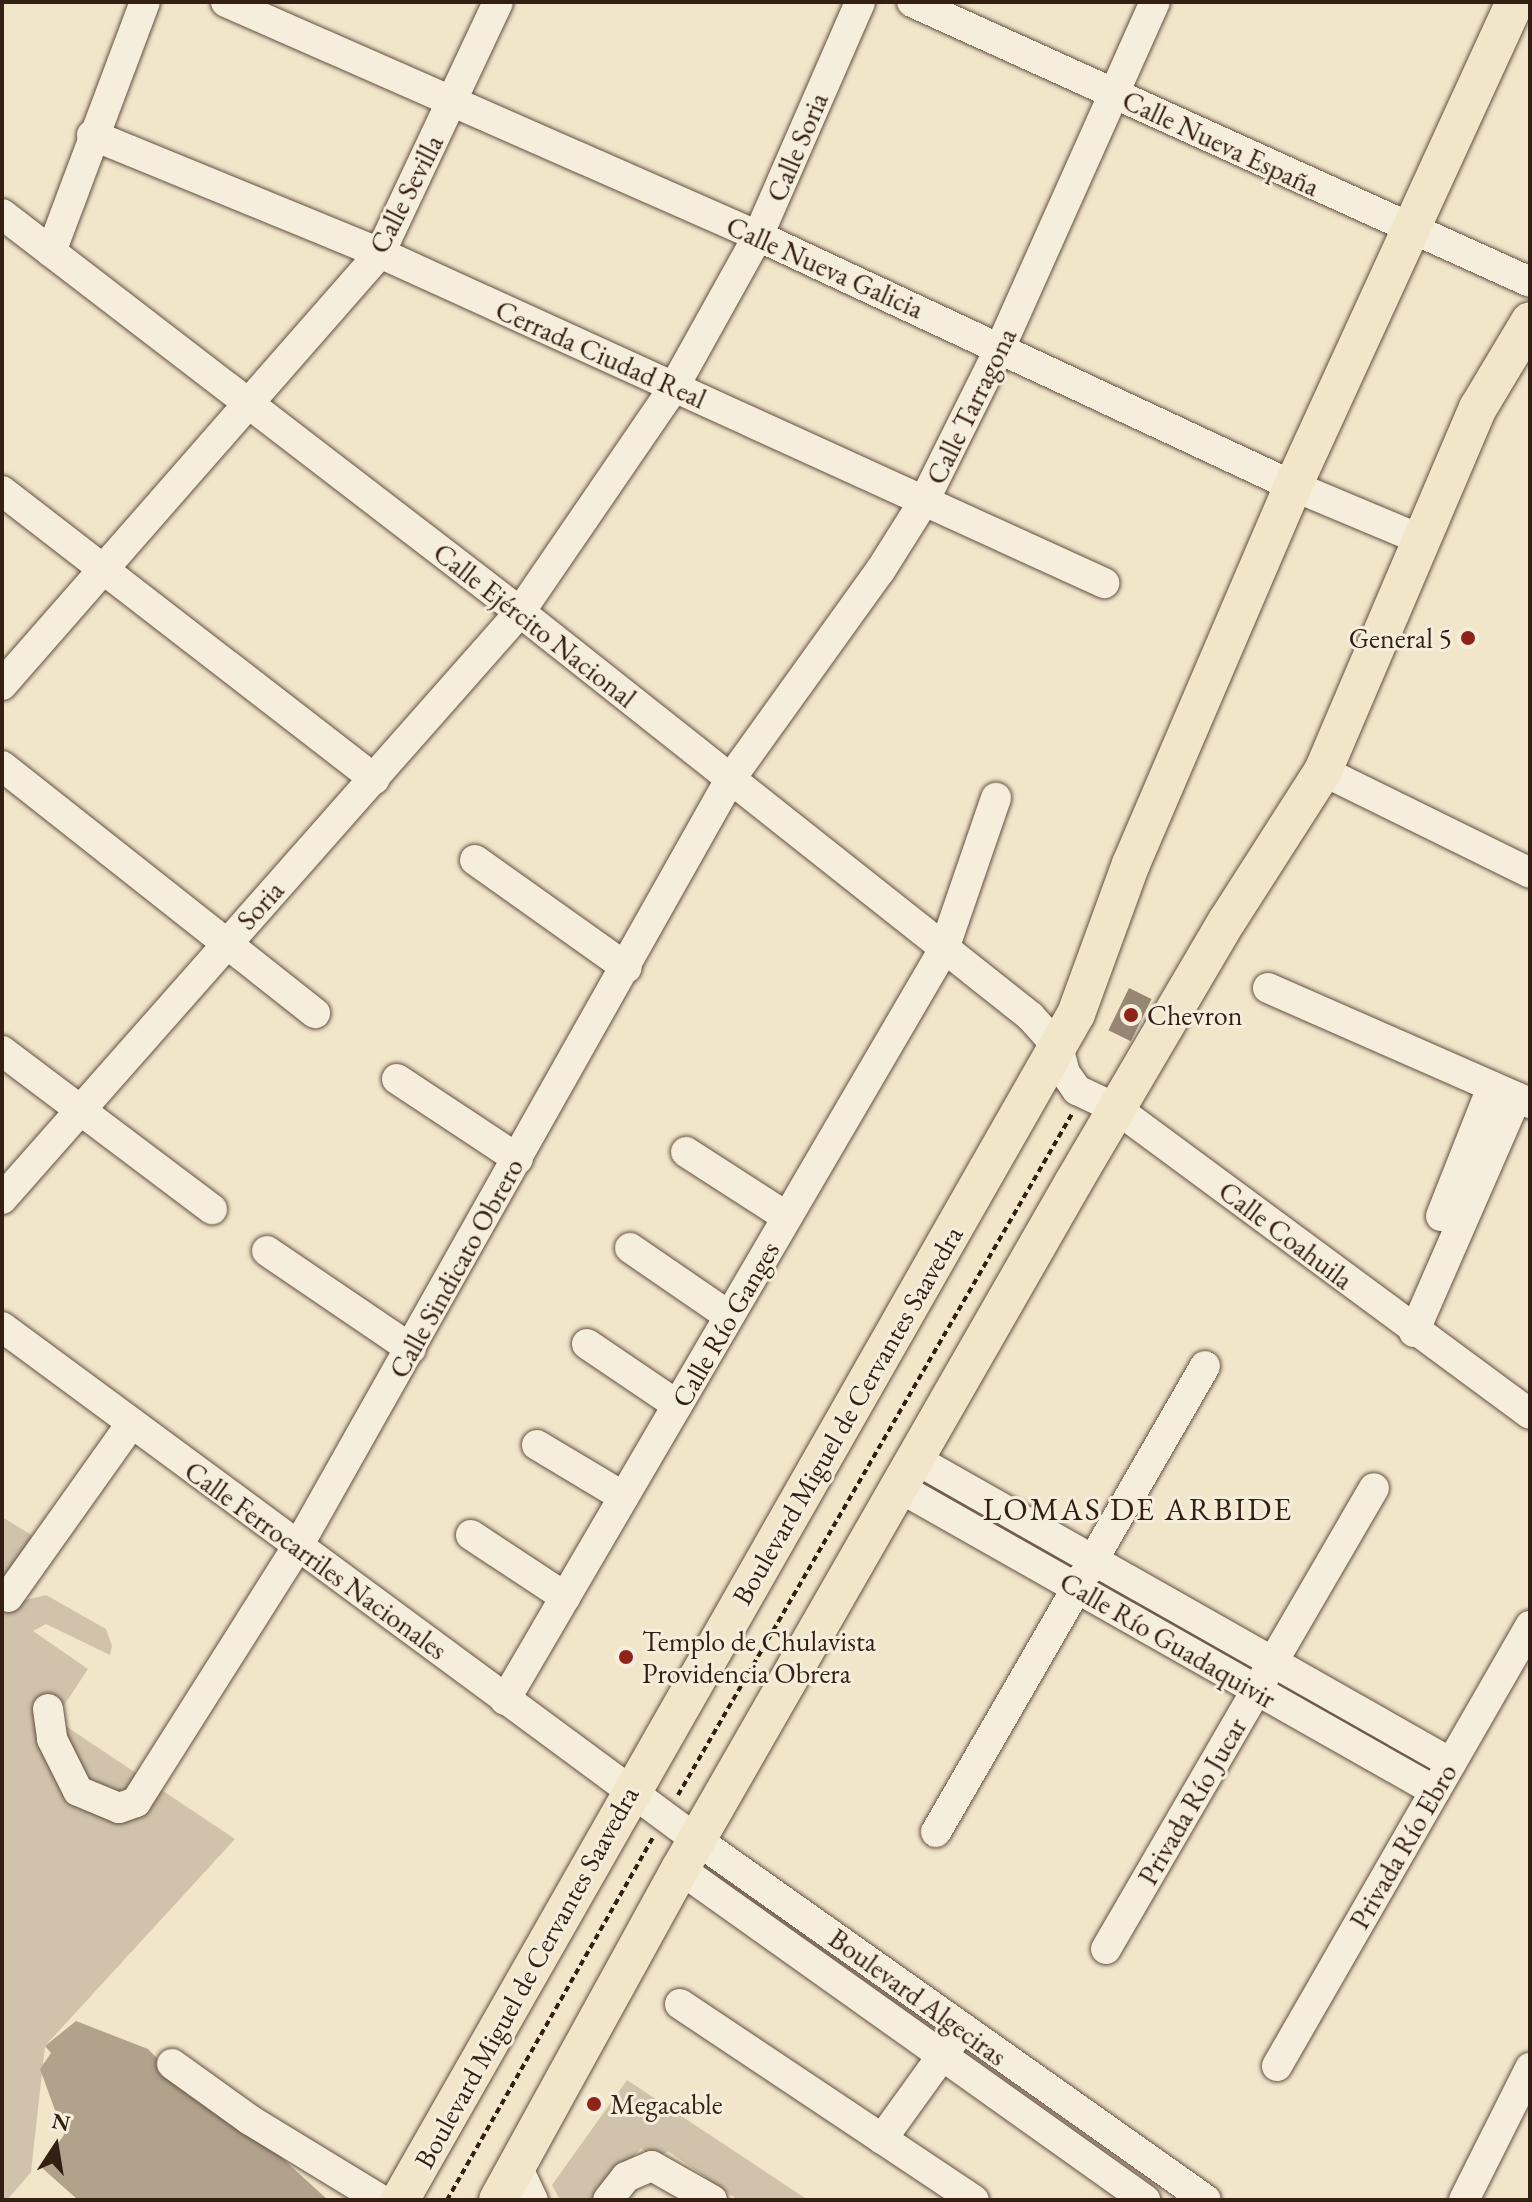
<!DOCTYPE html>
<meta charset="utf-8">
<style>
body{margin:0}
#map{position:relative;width:1532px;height:2202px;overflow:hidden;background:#f1e5ca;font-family:"EB Garamond",serif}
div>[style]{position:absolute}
.green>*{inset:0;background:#d1c3ab}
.water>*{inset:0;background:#b1a28c}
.building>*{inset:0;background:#968672;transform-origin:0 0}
.path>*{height:4px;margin-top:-2px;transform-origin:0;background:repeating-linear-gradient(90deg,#341f13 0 6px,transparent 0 10px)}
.roads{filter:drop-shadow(0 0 2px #635041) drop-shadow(0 0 2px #635041)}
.minor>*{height:30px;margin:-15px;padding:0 15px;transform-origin:15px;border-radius:15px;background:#f6eedd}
.major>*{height:38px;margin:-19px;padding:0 19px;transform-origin:19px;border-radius:19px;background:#f1e5ca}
.dots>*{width:22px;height:22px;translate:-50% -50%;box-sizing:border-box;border:4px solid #f6eedd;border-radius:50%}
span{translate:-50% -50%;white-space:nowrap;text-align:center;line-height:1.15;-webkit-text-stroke:6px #f6eedd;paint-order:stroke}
.street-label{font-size:28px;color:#341f13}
.poi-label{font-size:28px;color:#341f13}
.right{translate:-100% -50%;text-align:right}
.left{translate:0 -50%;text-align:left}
.quarter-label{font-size:32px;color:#341f13;letter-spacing:2px}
.frame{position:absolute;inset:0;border:4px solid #341f13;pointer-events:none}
.north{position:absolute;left:16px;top:2106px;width:80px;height:80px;-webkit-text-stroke:6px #f6eedd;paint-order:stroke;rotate:12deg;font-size:22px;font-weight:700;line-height:32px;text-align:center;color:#341f13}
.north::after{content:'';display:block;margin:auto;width:28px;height:36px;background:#341f13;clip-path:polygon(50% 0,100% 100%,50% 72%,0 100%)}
</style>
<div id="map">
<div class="green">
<i style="clip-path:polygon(2px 1517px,35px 1537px,13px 1603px,46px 1595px,106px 1629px,112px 1646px,110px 1655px,46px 1624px,33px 1631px,88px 1669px,55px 1719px,235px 1839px,45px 2046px,31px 2172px,7px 2200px,2px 2200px)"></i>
<i style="clip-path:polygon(627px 2080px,808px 2200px,738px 2200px,668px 2151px,656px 2160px,641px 2148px,594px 2200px,560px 2200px,552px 2185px)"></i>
</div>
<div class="water">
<i style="clip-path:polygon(76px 2021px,148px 2049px,183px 2085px,259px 2137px,328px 2200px,78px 2200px,41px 2167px,64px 2135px,40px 2069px,51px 2053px,45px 2046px)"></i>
</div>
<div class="building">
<i style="left:1129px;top:988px;width:25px;height:47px;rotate:26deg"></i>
</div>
<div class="path">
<i style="left:678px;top:1795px;width:787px;rotate:-59.95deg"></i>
<i style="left:447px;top:2200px;width:417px;rotate:-60.4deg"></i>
</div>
<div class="roads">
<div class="minor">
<i style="left:226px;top:2px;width:581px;rotate:23.74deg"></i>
<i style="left:758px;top:236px;width:591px;rotate:25.05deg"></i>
<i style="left:1293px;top:486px;width:138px;rotate:22.7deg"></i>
<i style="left:912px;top:2px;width:678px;rotate:24.37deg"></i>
<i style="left:92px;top:135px;width:311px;rotate:22.3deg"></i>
<i style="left:380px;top:253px;width:796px;rotate:24.5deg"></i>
<i style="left:2px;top:214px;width:653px;rotate:37.54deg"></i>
<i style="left:520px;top:612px;width:651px;rotate:38.38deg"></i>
<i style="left:1030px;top:1016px;width:42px;rotate:47.9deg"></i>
<i style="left:1058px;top:1047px;width:27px;rotate:75deg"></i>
<i style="left:1065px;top:1073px;width:21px;rotate:55deg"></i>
<i style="left:1077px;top:1090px;width:44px;rotate:25.4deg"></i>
<i style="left:1117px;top:1109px;width:513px;rotate:36.45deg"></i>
<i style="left:51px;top:252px;width:267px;rotate:-69.4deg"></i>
<i style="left:2px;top:491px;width:471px;rotate:37.7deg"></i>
<i style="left:2px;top:685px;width:574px;rotate:-48.81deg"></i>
<i style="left:380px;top:253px;width:277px;rotate:-64.8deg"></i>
<i style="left:2px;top:766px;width:399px;rotate:38.3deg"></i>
<i style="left:1323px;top:771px;width:231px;rotate:26.2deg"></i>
<i style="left:475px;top:860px;width:186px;rotate:35.4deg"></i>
<i style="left:1268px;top:988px;width:286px;rotate:23.7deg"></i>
<i style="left:2px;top:1051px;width:263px;rotate:37deg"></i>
<i style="left:397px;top:1079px;width:145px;rotate:33.5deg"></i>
<i style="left:686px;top:1152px;width:120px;rotate:32.8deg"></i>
<i style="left:2px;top:1199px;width:783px;rotate:-48.57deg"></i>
<i style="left:520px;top:612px;width:273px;rotate:-55.6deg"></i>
<i style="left:674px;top:387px;width:173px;rotate:-60.9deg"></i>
<i style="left:758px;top:236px;width:255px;rotate:-66.4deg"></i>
<i style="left:1441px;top:1216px;width:139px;rotate:-68.4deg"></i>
<i style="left:630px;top:1248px;width:120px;rotate:34.5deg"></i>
<i style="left:267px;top:1251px;width:174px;rotate:34.2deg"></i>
<i style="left:2px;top:1327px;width:864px;rotate:36.43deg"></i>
<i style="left:697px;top:1840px;width:623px;rotate:35.27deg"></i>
<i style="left:1414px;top:1332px;width:255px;rotate:-66.4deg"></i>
<i style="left:587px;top:1344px;width:109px;rotate:34.1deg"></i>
<i style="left:537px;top:1445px;width:101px;rotate:30.9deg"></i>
<i style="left:917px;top:1460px;width:614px;rotate:29.57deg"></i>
<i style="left:900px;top:1488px;width:615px;rotate:29.53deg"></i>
<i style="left:471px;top:1535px;width:113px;rotate:33.4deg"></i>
<i style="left:8px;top:1597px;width:212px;rotate:-54.6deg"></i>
<i style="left:505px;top:1700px;width:870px;rotate:-59.69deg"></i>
<i style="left:944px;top:949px;width:160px;rotate:-71deg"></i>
<i style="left:48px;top:1709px;width:30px;rotate:82deg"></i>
<i style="left:52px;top:1739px;width:58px;rotate:63.4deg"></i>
<i style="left:78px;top:1791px;width:44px;rotate:22.5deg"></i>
<i style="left:119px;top:1808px;width:18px;rotate:-19deg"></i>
<i style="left:136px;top:1802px;width:303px;rotate:-57.7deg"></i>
<i style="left:298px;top:1546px;width:882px;rotate:-60.59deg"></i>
<i style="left:731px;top:778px;width:255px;rotate:-54.3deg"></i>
<i style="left:880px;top:571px;width:83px;rotate:-57.8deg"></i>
<i style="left:924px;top:501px;width:173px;rotate:-63.6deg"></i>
<i style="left:1001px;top:346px;width:377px;rotate:-65.9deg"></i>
<i style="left:936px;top:1832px;width:538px;rotate:-60deg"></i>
<i style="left:680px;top:1869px;width:571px;rotate:35.44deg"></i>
<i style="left:1106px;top:1949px;width:533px;rotate:-59.83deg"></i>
<i style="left:680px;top:2004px;width:353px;rotate:33.7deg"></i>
<i style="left:172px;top:2064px;width:96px;rotate:35.7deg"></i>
<i style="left:250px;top:2120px;width:153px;rotate:31.4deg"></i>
<i style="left:1277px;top:2066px;width:508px;rotate:-60.1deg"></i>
<i style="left:882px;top:2139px;width:123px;rotate:-54.2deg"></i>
<i style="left:516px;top:2164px;width:40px;rotate:65deg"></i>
<i style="left:608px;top:2200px;width:29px;rotate:-52deg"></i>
<i style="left:626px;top:2177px;width:28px;rotate:-23deg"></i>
<i style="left:652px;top:2166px;width:69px;rotate:29.5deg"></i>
<i style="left:1464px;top:2200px;width:148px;rotate:-63.4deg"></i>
</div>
<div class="major">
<i style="left:400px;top:2200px;width:1365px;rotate:-60.32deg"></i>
<i style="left:1076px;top:1014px;width:160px;rotate:-69.9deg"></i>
<i style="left:1131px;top:864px;width:411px;rotate:-66.8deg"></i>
<i style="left:1293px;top:486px;width:532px;rotate:-65.36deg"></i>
<i style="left:498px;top:2200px;width:378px;rotate:-61.2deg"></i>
<i style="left:680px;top:1869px;width:791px;rotate:-60.19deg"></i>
<i style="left:1073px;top:1183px;width:304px;rotate:-59.6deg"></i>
<i style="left:1227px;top:921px;width:178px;rotate:-57.4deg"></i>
<i style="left:1323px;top:771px;width:395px;rotate:-66.9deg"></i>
<i style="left:1478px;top:408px;width:101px;rotate:-59.1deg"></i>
</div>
</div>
<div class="dots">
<i style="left:1468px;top:638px;background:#8f2418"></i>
<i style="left:1131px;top:1015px;background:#8f2418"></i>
<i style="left:626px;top:1657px;background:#8f2418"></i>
<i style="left:594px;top:2104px;background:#8f2418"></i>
</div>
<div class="street-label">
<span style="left:1221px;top:143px;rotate:25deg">Calle Nueva España</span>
<span style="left:797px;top:147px;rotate:-67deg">Calle Soria</span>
<span style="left:406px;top:194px;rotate:-63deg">Calle Sevilla</span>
<span style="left:825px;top:267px;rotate:24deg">Calle Nueva Galicia</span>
<span style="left:601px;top:354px;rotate:24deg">Cerrada Ciudad Real</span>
<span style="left:971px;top:406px;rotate:-64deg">Calle Tarragona</span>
<span style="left:535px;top:625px;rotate:38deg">Calle Ejército Nacional</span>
<span style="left:260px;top:905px;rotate:-48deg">Soria</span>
<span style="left:1286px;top:1235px;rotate:37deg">Calle Coahuila</span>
<span style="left:456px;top:1268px;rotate:-61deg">Calle Sindicato Obrero</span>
<span style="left:725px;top:1324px;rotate:-60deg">Calle Río Ganges</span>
<span style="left:847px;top:1415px;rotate:-60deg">Boulevard Miguel de Cervantes Saavedra</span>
<span style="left:316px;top:1560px;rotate:36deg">Calle Ferrocarriles Nacionales</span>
<span style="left:1168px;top:1640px;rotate:30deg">Calle Río Guadaquivir</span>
<span style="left:1192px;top:1801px;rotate:-60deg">Privada Río Jucar</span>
<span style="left:1403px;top:1846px;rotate:-60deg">Privada Río Ebro</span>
<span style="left:526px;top:1977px;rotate:-61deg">Boulevard Miguel de Cervantes Saavedra</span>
<span style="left:918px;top:1997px;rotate:36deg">Boulevard Algeciras</span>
</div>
<div class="poi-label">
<span class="right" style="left:1452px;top:638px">General 5</span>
<span class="left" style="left:1147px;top:1015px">Chevron</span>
<span class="left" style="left:642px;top:1657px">Templo de Chulavista<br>Providencia Obrera</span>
<span class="left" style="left:610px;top:2104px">Megacable</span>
</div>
<div class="quarter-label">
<span style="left:1138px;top:1509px">LOMAS DE ARBIDE</span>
</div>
<div class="frame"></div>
<div class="north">N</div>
</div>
